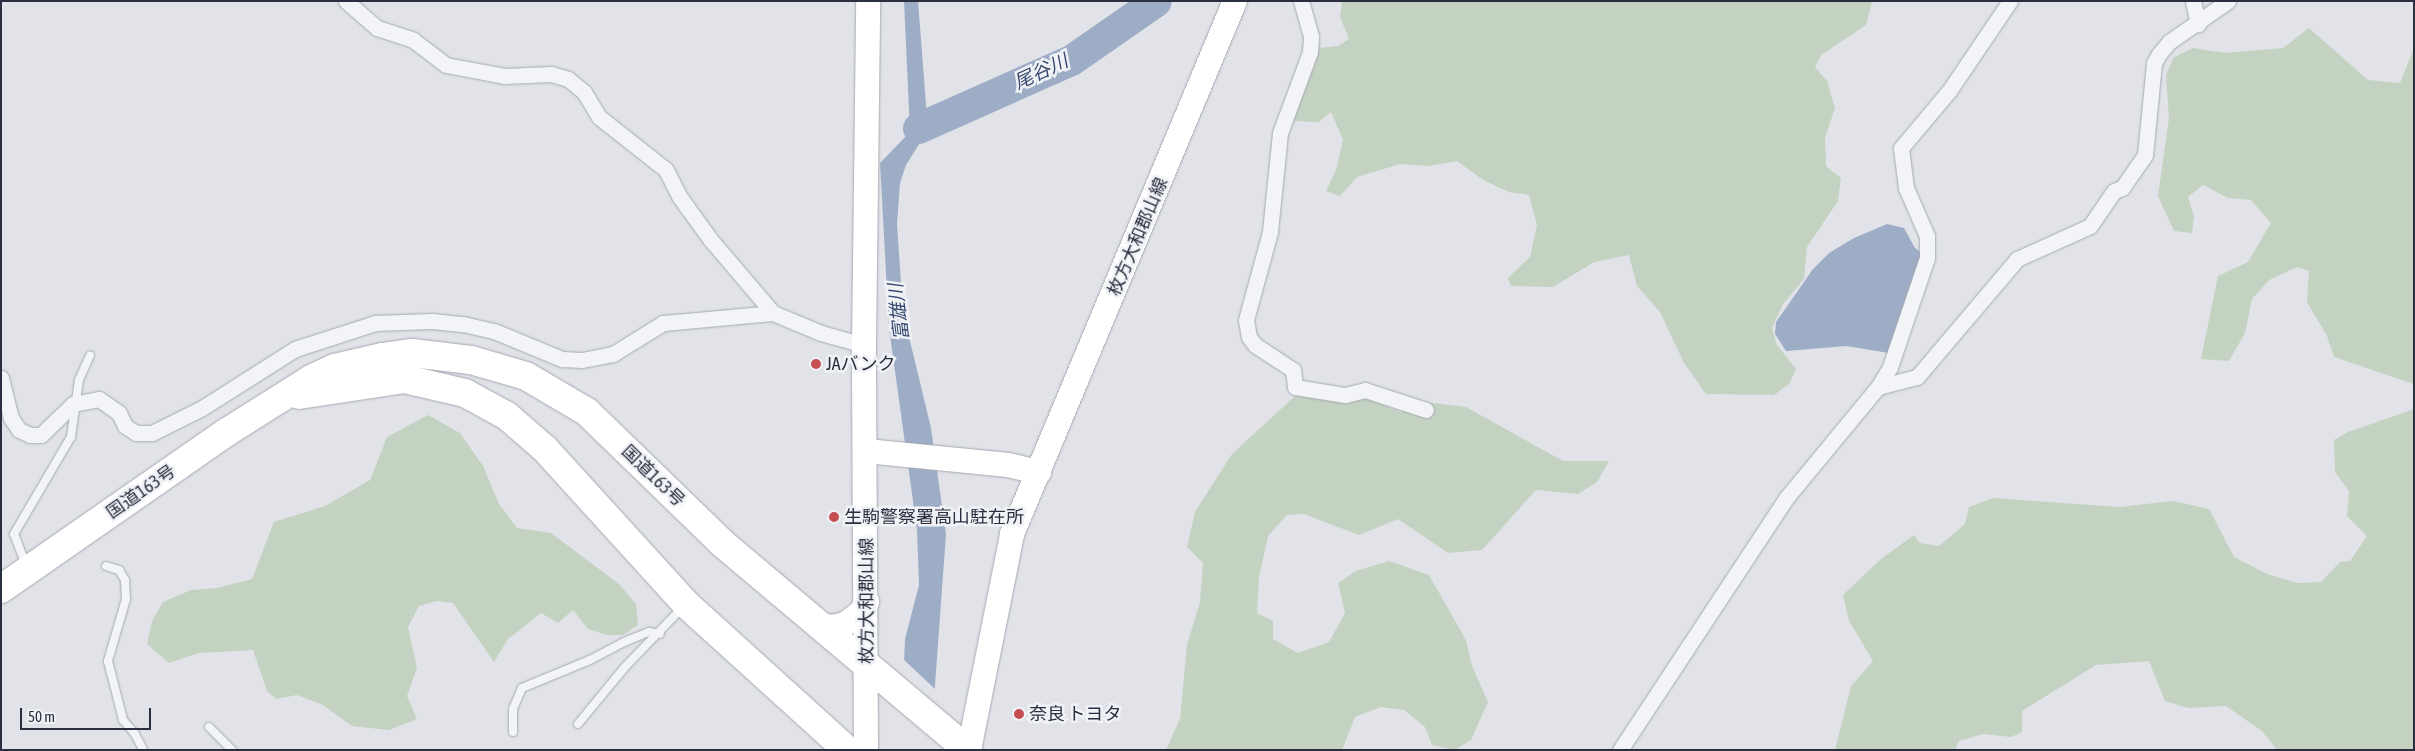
<!DOCTYPE html>
<meta charset="utf-8">
<style>
body{margin:0}
#map{position:relative;width:2415px;height:751px;overflow:hidden;background:#e1e3e8;font-family:"Asap Condensed","Noto Sans JP",sans-serif}
div>[style]{position:absolute}
.green>*{inset:0;background:#c4d2c2}
.water>*{inset:0;background:#9eadc6}
.pier>*{inset:0;background:#e1e3e8}
.river>*{height:31px;margin:-15.5px;padding:0 15.5px;transform-origin:15.5px;border-radius:15.5px;background:#9eadc6}
.roads{filter:drop-shadow(0 0 1px #a6a9b2) drop-shadow(0 0 1px #a6a9b2)}
.lane>*{height:8px;margin:-4px;padding:0 4px;transform-origin:4px;border-radius:4px;background:#f3f4f7}
.street>*{height:15px;margin:-7.5px;padding:0 7.5px;transform-origin:7.5px;border-radius:7.5px;background:#f3f4f7}
.primary>*{height:24px;margin:-12px;padding:0 12px;transform-origin:12px;border-radius:12px;background:#fff}
.highway>*{height:28px;margin:-14px;padding:0 14px;transform-origin:14px;border-radius:14px;background:#fff}
.dots>*{width:14px;height:14px;translate:-50% -50%;box-sizing:border-box;border:2px solid #f0f2f6;border-radius:50%}
span{translate:-50% -50%;white-space:nowrap;text-align:center;line-height:1.15;-webkit-text-stroke:5px #f0f2f6;paint-order:stroke}
.street-label{font-size:18px;color:#2a2f3f}
.poi-label{font-size:18px;color:#2a2f3f}
.left{translate:0 -50%;text-align:left}
.water-label{font-size:19px;color:#374a70;font-style:italic}
.frame{position:absolute;inset:0;border:2px solid #2a2f3f;pointer-events:none}
.scale{position:absolute;left:20px;top:708px;width:131px;height:22px;box-sizing:border-box;border:2px solid #2a2f3f;border-top:0;padding-left:6px;font-size:15px;line-height:18px;white-space:nowrap;color:#2a2f3f;-webkit-text-stroke:4px #f0f2f6;paint-order:stroke}
</style>
<div id="map">
<div class="green">
<i style="clip-path:polygon(1342px 1px,1872px 1px,1866px 25px,1821px 55px,1815px 67px,1827px 81px,1835px 108px,1825px 138px,1826px 166px,1841px 178px,1838px 201px,1807px 247px,1804px 279px,1783px 304px,1772px 328px,1777px 345px,1796px 369px,1789px 384px,1774px 395px,1706px 394px,1684px 363px,1660px 312px,1637px 286px,1629px 255px,1594px 262px,1553px 287px,1511px 286px,1508px 278px,1530px 257px,1537px 225px,1529px 195px,1509px 192px,1483px 180px,1457px 161px,1428px 166px,1400px 164px,1357px 177px,1340px 196px,1326px 191px,1336px 170px,1343px 140px,1331px 112px,1319px 122px,1290px 121px,1319px 48px,1338px 46px,1349px 39px,1340px 17px)"></i>
<i style="clip-path:polygon(2309px 28px,2368px 80px,2400px 83px,2414px 48px,2414px 384px,2334px 357px,2327px 336px,2307px 302px,2309px 271px,2297px 267px,2269px 280px,2252px 299px,2245px 333px,2229px 361px,2201px 359px,2218px 276px,2248px 262px,2271px 223px,2251px 200px,2228px 198px,2203px 185px,2188px 197px,2194px 216px,2192px 233px,2174px 231px,2158px 196px,2169px 118px,2166px 75px,2174px 57px,2193px 48px,2225px 53px,2283px 48px)"></i>
<i style="clip-path:polygon(1296px 395px,1341px 402px,1364px 396px,1400px 412px,1433px 403px,1466px 407px,1563px 461px,1609px 461px,1597px 482px,1578px 494px,1536px 490px,1482px 550px,1448px 553px,1398px 519px,1359px 535px,1304px 514px,1287px 515px,1268px 536px,1259px 577px,1257px 613px,1273px 621px,1273px 639px,1298px 653px,1329px 642px,1345px 613px,1338px 583px,1356px 571px,1389px 561px,1429px 575px,1466px 640px,1472px 666px,1488px 702px,1471px 740px,1455px 750px,1432px 745px,1425px 727px,1404px 710px,1381px 707px,1355px 717px,1342px 750px,1166px 750px,1180px 719px,1187px 645px,1200px 602px,1203px 563px,1187px 547px,1195px 512px,1232px 454px)"></i>
<i style="clip-path:polygon(2414px 409px,2414px 750px,2277px 750px,2262px 731px,2226px 706px,2188px 708px,2165px 701px,2149px 661px,2096px 665px,2022px 711px,2022px 732px,2011px 737px,1983px 734px,1959px 741px,1955px 750px,1835px 750px,1851px 686px,1873px 661px,1849px 621px,1843px 595px,1881px 559px,1914px 535px,1920px 543px,1939px 546px,1965px 524px,1969px 507px,1994px 498px,2119px 507px,2173px 501px,2209px 509px,2234px 557px,2267px 574px,2297px 583px,2321px 582px,2340px 562px,2350px 561px,2367px 536px,2347px 516px,2349px 491px,2335px 472px,2334px 440px,2348px 432px)"></i>
<i style="clip-path:polygon(428px 415px,460px 433px,483px 466px,499px 504px,517px 528px,551px 533px,619px 584px,636px 604px,638px 625px,623px 635px,607px 635px,588px 629px,573px 610px,558px 623px,541px 613px,508px 639px,494px 662px,453px 603px,437px 601px,419px 606px,408px 627px,417px 668px,407px 696px,417px 719px,389px 730px,352px 726px,323px 705px,297px 695px,276px 699px,267px 691px,253px 650px,199px 653px,169px 663px,147px 644px,152px 621px,163px 602px,191px 590px,217px 588px,252px 579px,274px 522px,325px 506px,370px 480px,387px 437px)"></i>
</div>
<div class="water">
<i style="clip-path:polygon(904px 1px,918px 1px,928px 130px,906px 165px,900px 183px,897px 224px,903px 312px,931px 428px,946px 534px,932px 726px,901px 731px,905px 639px,919px 585px,917px 530px,889px 328px,880px 163px,910px 132px)"></i>
<i style="clip-path:polygon(1887px 224px,1904px 228px,1915px 248px,1922px 253px,1889px 353px,1846px 346px,1786px 351px,1775px 334px,1776px 322px,1813px 269px,1829px 253px,1854px 238px)"></i>
</div>
<div class="pier">
<i style="clip-path:polygon(902px 658px,936px 690px,934px 750px,899px 750px)"></i>
</div>
<div class="river">
<i style="left:918px;top:128px;width:167px;rotate:-24deg"></i>
<i style="left:1071px;top:60px;width:103px;rotate:-34.8deg"></i>
</div>
<div class="roads">
<div class="lane">
<i style="left:26px;top:565px;width:33px;rotate:-111deg"></i>
<i style="left:14px;top:534px;width:113px;rotate:-59.6deg"></i>
<i style="left:71px;top:437px;width:58px;rotate:-82deg"></i>
<i style="left:79px;top:380px;width:27px;rotate:-66deg"></i>
<i style="left:106px;top:566px;width:14px;rotate:17deg"></i>
<i style="left:119px;top:570px;width:12px;rotate:59deg"></i>
<i style="left:125px;top:580px;width:19px;rotate:87deg"></i>
<i style="left:126px;top:599px;width:65px;rotate:106.2deg"></i>
<i style="left:108px;top:661px;width:61px;rotate:75.7deg"></i>
<i style="left:123px;top:720px;width:18px;rotate:49deg"></i>
<i style="left:135px;top:734px;width:18px;rotate:63deg"></i>
<i style="left:578px;top:724px;width:74px;rotate:-50.5deg"></i>
<i style="left:625px;top:667px;width:83px;rotate:-46deg"></i>
<i style="left:209px;top:727px;width:33px;rotate:45deg"></i>
<i style="left:513px;top:732px;width:23px;rotate:-90deg"></i>
<i style="left:513px;top:709px;width:23px;rotate:-67deg"></i>
<i style="left:522px;top:688px;width:74px;rotate:-22.4deg"></i>
<i style="left:590px;top:660px;width:38px;rotate:-28deg"></i>
<i style="left:624px;top:642px;width:27px;rotate:-22deg"></i>
<i style="left:649px;top:632px;width:11px;rotate:10deg"></i>
</div>
<div class="street">
<i style="left:346px;top:1px;width:41px;rotate:41.1deg"></i>
<i style="left:377px;top:28px;width:38px;rotate:18deg"></i>
<i style="left:413px;top:40px;width:41px;rotate:37.1deg"></i>
<i style="left:446px;top:65px;width:59px;rotate:10.7deg"></i>
<i style="left:504px;top:76px;width:47px;rotate:-2.4deg"></i>
<i style="left:551px;top:74px;width:18px;rotate:16deg"></i>
<i style="left:568px;top:79px;width:21px;rotate:39deg"></i>
<i style="left:584px;top:92px;width:29px;rotate:59deg"></i>
<i style="left:599px;top:117px;width:85px;rotate:38.3deg"></i>
<i style="left:666px;top:170px;width:29px;rotate:63deg"></i>
<i style="left:679px;top:196px;width:53px;rotate:54.2deg"></i>
<i style="left:710px;top:239px;width:97px;rotate:49.6deg"></i>
<i style="left:773px;top:313px;width:52px;rotate:22.6deg"></i>
<i style="left:821px;top:333px;width:45px;rotate:15.6deg"></i>
<i style="left:1301px;top:1px;width:37px;rotate:74deg"></i>
<i style="left:1311px;top:37px;width:15px;rotate:94deg"></i>
<i style="left:1310px;top:52px;width:86px;rotate:110.3deg"></i>
<i style="left:1280px;top:133px;width:100px;rotate:95.8deg"></i>
<i style="left:1270px;top:232px;width:91px;rotate:105.3deg"></i>
<i style="left:1246px;top:320px;width:17px;rotate:80deg"></i>
<i style="left:1249px;top:337px;width:10px;rotate:53deg"></i>
<i style="left:1255px;top:345px;width:45px;rotate:33.3deg"></i>
<i style="left:1293px;top:370px;width:17px;rotate:83deg"></i>
<i style="left:1295px;top:387px;width:51px;rotate:9.1deg"></i>
<i style="left:1345px;top:395px;width:21px;rotate:-14deg"></i>
<i style="left:1365px;top:390px;width:64px;rotate:18.2deg"></i>
<i style="left:2193px;top:1px;width:24px;rotate:78deg"></i>
<i style="left:1px;top:378px;width:41px;rotate:76deg"></i>
<i style="left:11px;top:418px;width:14px;rotate:56deg"></i>
<i style="left:19px;top:430px;width:12px;rotate:24deg"></i>
<i style="left:30px;top:435px;width:11px"></i>
<i style="left:41px;top:435px;width:45px;rotate:-44.1deg"></i>
<i style="left:73px;top:404px;width:26px;rotate:-11deg"></i>
<i style="left:99px;top:399px;width:24px;rotate:35deg"></i>
<i style="left:119px;top:413px;width:14px;rotate:65deg"></i>
<i style="left:125px;top:426px;width:13px;rotate:32deg"></i>
<i style="left:136px;top:433px;width:16px"></i>
<i style="left:152px;top:433px;width:56px;rotate:-26.6deg"></i>
<i style="left:202px;top:408px;width:110px;rotate:-32.4deg"></i>
<i style="left:295px;top:349px;width:84px;rotate:-18deg"></i>
<i style="left:375px;top:323px;width:57px;rotate:-2deg"></i>
<i style="left:432px;top:321px;width:31px;rotate:6deg"></i>
<i style="left:463px;top:324px;width:32px;rotate:13deg"></i>
<i style="left:494px;top:331px;width:74px;rotate:22.4deg"></i>
<i style="left:562px;top:359px;width:20px;rotate:3deg"></i>
<i style="left:582px;top:360px;width:32px;rotate:-11deg"></i>
<i style="left:613px;top:354px;width:59px;rotate:-31.8deg"></i>
<i style="left:663px;top:323px;width:110px;rotate:-5.2deg"></i>
<i style="left:1878px;top:387px;width:40px;rotate:-14.4deg"></i>
<i style="left:1917px;top:377px;width:155px;rotate:-49.7deg"></i>
<i style="left:2017px;top:259px;width:80px;rotate:-24.3deg"></i>
<i style="left:2090px;top:226px;width:42px;rotate:-55.6deg"></i>
<i style="left:2114px;top:191px;width:9px;rotate:-21deg"></i>
<i style="left:2122px;top:188px;width:40px;rotate:-55.1deg"></i>
<i style="left:2145px;top:155px;width:92px;rotate:-84.4deg"></i>
<i style="left:2154px;top:63px;width:10px;rotate:-61deg"></i>
<i style="left:2159px;top:54px;width:16px;rotate:-50deg"></i>
<i style="left:2169px;top:42px;width:72px;rotate:-34.8deg"></i>
<i style="left:1620px;top:750px;width:303px;rotate:-56.6deg"></i>
<i style="left:1787px;top:497px;width:143px;rotate:-50.4deg"></i>
<i style="left:1878px;top:387px;width:23px;rotate:-59deg"></i>
<i style="left:1890px;top:367px;width:115px;rotate:-71.3deg"></i>
<i style="left:1927px;top:258px;width:22px;rotate:-90deg"></i>
<i style="left:1927px;top:236px;width:52px;rotate:-113.6deg"></i>
<i style="left:1906px;top:188px;width:40px;rotate:-97.1deg"></i>
<i style="left:1901px;top:148px;width:75px;rotate:-49.9deg"></i>
<i style="left:1949px;top:91px;width:109px;rotate:-55.9deg"></i>
</div>
<div class="primary">
<i style="left:866px;top:451px;width:143px;rotate:5.6deg"></i>
<i style="left:1008px;top:465px;width:32px;rotate:13deg"></i>
<i style="left:816px;top:624px;width:16px;rotate:11deg"></i>
<i style="left:832px;top:627px;width:13px;rotate:-13deg"></i>
<i style="left:845px;top:624px;width:20px;rotate:-37deg"></i>
<i style="left:861px;top:612px;width:12px;rotate:-59deg"></i>
<i style="left:866px;top:750px;width:405px;rotate:-90.3deg"></i>
<i style="left:864px;top:345px;width:344px;rotate:-89.3deg"></i>
<i style="left:969px;top:750px;width:220px;rotate:-78.7deg"></i>
<i style="left:1012px;top:534px;width:578px;rotate:-67.3deg"></i>
</div>
<div class="highway">
<i style="left:299px;top:395px;width:107px;rotate:-8.6deg"></i>
<i style="left:405px;top:379px;width:62px;rotate:13.1deg"></i>
<i style="left:465px;top:393px;width:48px;rotate:28.7deg"></i>
<i style="left:507px;top:416px;width:50px;rotate:41deg"></i>
<i style="left:545px;top:449px;width:210px;rotate:47.7deg"></i>
<i style="left:686px;top:604px;width:217px;rotate:42.2deg"></i>
<i style="left:1px;top:589px;width:275px;rotate:-34.8deg"></i>
<i style="left:227px;top:432px;width:99px;rotate:-32.2deg"></i>
<i style="left:311px;top:379px;width:26px;rotate:-25deg"></i>
<i style="left:335px;top:368px;width:48px;rotate:-13.2deg"></i>
<i style="left:382px;top:357px;width:30px;rotate:-8deg"></i>
<i style="left:412px;top:353px;width:59px;rotate:6.8deg"></i>
<i style="left:471px;top:360px;width:57px;rotate:16.2deg"></i>
<i style="left:526px;top:376px;width:71px;rotate:30.5deg"></i>
<i style="left:587px;top:412px;width:188px;rotate:44.1deg"></i>
<i style="left:722px;top:543px;width:322px;rotate:40.1deg"></i>
</div>
</div>
<div class="dots">
<i style="left:816px;top:364px;background:#c64d52"></i>
<i style="left:834px;top:517px;background:#c64d52"></i>
<i style="left:1019px;top:714px;background:#c64d52"></i>
</div>
<div class="street-label">
<span style="left:1138px;top:237px;rotate:-67deg">枚方大和郡山線</span>
<span style="left:653px;top:476px;rotate:44deg">国道163号</span>
<span style="left:141px;top:492px;rotate:-35deg">国道163号</span>
<span style="left:867px;top:601px;rotate:-90deg">枚方大和郡山線</span>
</div>
<div class="poi-label">
<span class="left" style="left:826px;top:364px">JAバンク</span>
<span class="left" style="left:844px;top:517px">生駒警察署高山駐在所</span>
<span class="left" style="left:1029px;top:714px">奈良 トヨタ</span>
</div>
<div class="water-label">
<span style="left:1041px;top:72px;rotate:-25deg">尾谷川</span>
<span style="left:899px;top:312px;rotate:-97deg">富雄川</span>
</div>
<div class="frame"></div>
<div class="scale">50 m</div>
</div>
